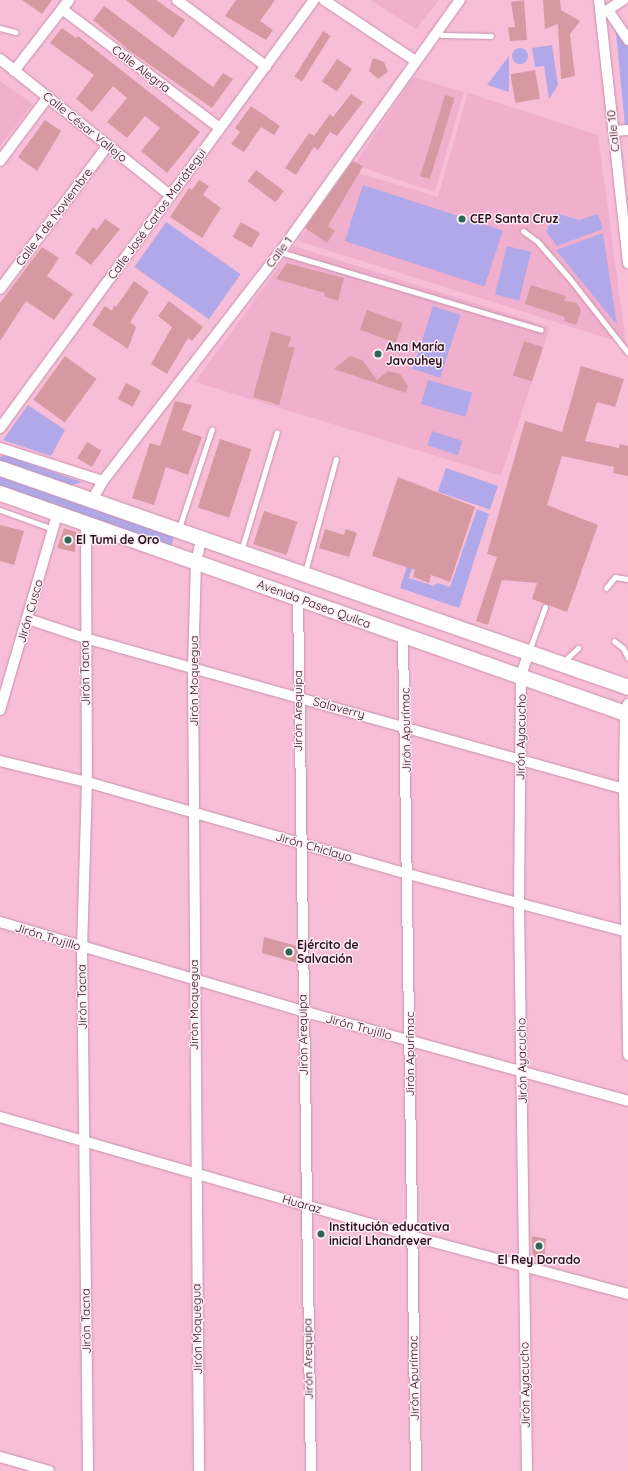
<!DOCTYPE html>
<meta charset="utf-8">
<style>
body{margin:0}
#map{position:relative;width:628px;height:1471px;overflow:hidden;background:#f8bed8;font-family:Quicksand,sans-serif}
div>[style]{position:absolute}
.built>*{inset:0;background:#f0b0cd}
.green>*{inset:0;background:#b1a8e9;transform-origin:0 0}
.round{border-radius:50%}
.building>*{inset:0;background:#d699a1;transform-origin:0 0}
.roads{filter:drop-shadow(0 0 1px #c790a9) drop-shadow(0 0 1px #c790a9)}
.service>*{height:5px;margin:-2.5px;padding:0 2.5px;transform-origin:2.5px;border-radius:2.5px;background:#fff}
.minor>*{height:10px;margin:-5px;padding:0 5px;transform-origin:5px;border-radius:5px;background:#fff}
.secondary>*{height:15px;margin:-7.5px;padding:0 7.5px;transform-origin:7.5px;border-radius:7.5px;background:#fff}
.dots>*{width:11px;height:11px;translate:-50% -50%;box-sizing:border-box;border:2px solid #ffecf4;border-radius:50%}
span{translate:-50% -50%;white-space:nowrap;text-align:center;line-height:1.15;-webkit-text-stroke:3px #ffecf4;paint-order:stroke}
.street-label{font-size:12px;color:#28131d}
.poi-label{font-size:12px;color:#28131d;font-weight:700}
.left{translate:0 -50%;text-align:left}
</style>
<div id="map">
<div class="built">
<i style="clip-path:polygon(370px 0,439px 0,416px 29px)"></i>
<i style="clip-path:polygon(413px 77px,464px 92px,435px 192px,354px 165px)"></i>
<i style="clip-path:polygon(0 81px,33px 104px,0 146px)"></i>
<i style="clip-path:polygon(468px 93px,598px 135px,626px 344px,298px 241px,352px 171px,438px 197px)"></i>
<i style="clip-path:polygon(294px 246px,550px 327px,501px 476px,195px 382px)"></i>
</div>
<div class="green">
<i style="clip-path:polygon(615px 23px,628px 43px,628px 126px,625px 126px)"></i>
<i style="clip-path:polygon(552px 45px,558px 85px,549px 99px,544px 66px,535px 67px,532px 48px)"></i>
<i class="round" style="left:512px;top:48px;width:16px;height:16px"></i>
<i style="clip-path:polygon(509px 56px,509px 92px,487px 85px)"></i>
<i style="left:363px;top:185px;width:147px;height:59px;rotate:18deg"></i>
<i style="clip-path:polygon(555px 213px,579px 220px,598px 214px,603px 229px,557px 246px,546px 232px)"></i>
<i style="left:166px;top:222px;width:91px;height:55px;rotate:35deg"></i>
<i style="clip-path:polygon(603px 233px,608px 267px,617px 325px,556px 250px)"></i>
<i style="left:507px;top:246px;width:25px;height:50px;rotate:14deg"></i>
<i style="left:433px;top:306px;width:29px;height:66px;rotate:18deg"></i>
<i style="left:428px;top:380px;width:46px;height:25px;rotate:16deg"></i>
<i style="clip-path:polygon(28px 405px,65px 430px,51px 456px,3px 440px)"></i>
<i style="left:432px;top:431px;width:32px;height:15px;rotate:18deg"></i>
<i style="clip-path:polygon(5px 455px,82px 482px,69px 486px,0 465px,0 457px)"></i>
<i style="left:446px;top:468px;width:55px;height:25px;rotate:19deg"></i>
<i style="left:0;top:477px;width:184px;height:11px;rotate:19deg"></i>
<i style="clip-path:polygon(426px 508px,432px 510px,409px 578px,434px 586px,437px 583px,450px 587px,477px 509px,489px 514px,459px 608px,400px 588px)"></i>
</div>
<div class="building">
<i style="clip-path:polygon(22px 0,52px 0,42px 14px)"></i>
<i style="clip-path:polygon(126px 0,156px 0,185px 20px,173px 38px)"></i>
<i style="clip-path:polygon(236px 0,275px 0,260px 21px,273px 30px,266px 40px,225px 16px)"></i>
<i style="clip-path:polygon(524px 0,527px 40px,510px 41px,508px 27px,515px 27px,511px 2px)"></i>
<i style="clip-path:polygon(543px 0,560px 0,561px 10px,580px 21px,570px 34px,575px 76px,561px 79px,558px 24px,545px 29px)"></i>
<i style="clip-path:polygon(104px 6px,213px 87px,223px 73px,233px 79px,212px 108px,130px 51px,93px 20px)"></i>
<i style="clip-path:polygon(62px 28px,76px 38px,78px 36px,200px 132px,167px 173px,141px 151px,160px 128px,145px 116px,127px 138px,107px 122px,127px 98px,113px 86px,92px 112px,76px 99px,94px 75px,50px 43px)"></i>
<i style="left:323px;top:31px;width:9px;height:54px;rotate:32deg"></i>
<i style="clip-path:polygon(373px 58px,384px 62px,388px 72px,378px 79px,369px 71px)"></i>
<i style="left:337px;top:59px;width:18px;height:27px;rotate:34deg"></i>
<i style="left:535px;top:70px;width:29px;height:25px;rotate:80deg"></i>
<i style="clip-path:polygon(351px 94px,363px 102px,337px 136px,330px 132px,318px 150px,314px 147px,296px 175px,285px 168px,309px 133px,314px 136px,330px 114px,333px 117px)"></i>
<i style="left:445px;top:95px;width:10px;height:85px;rotate:17deg"></i>
<i style="clip-path:polygon(251px 106px,280px 126px,274px 135px,261px 127px,244px 152px,231px 144px,240px 132px,235px 128px)"></i>
<i style="clip-path:polygon(45px 120px,61px 131px,37px 171px,18px 157px)"></i>
<i style="clip-path:polygon(353px 161px,363px 166px,328px 226px,335px 231px,327px 243px,305px 228px)"></i>
<i style="left:256px;top:170px;width:35px;height:14px;rotate:37deg"></i>
<i style="clip-path:polygon(199px 180px,209px 186px,203px 195px,221px 208px,202px 238px,170px 217px,189px 188px,192px 190px)"></i>
<i style="clip-path:polygon(105px 219px,120px 229px,91px 265px,75px 253px,93px 227px,97px 230px)"></i>
<i style="left:241px;top:222px;width:22px;height:17px;rotate:30deg"></i>
<i style="clip-path:polygon(42px 247px,59px 258px,47px 276px,73px 294px,54px 320px,26px 301px,0 341px,0 303px)"></i>
<i style="clip-path:polygon(287px 263px,344px 278px,338px 301px,324px 296px,325px 293px,276px 279px)"></i>
<i style="clip-path:polygon(134px 281px,149px 292px,130px 322px,136px 327px,128px 349px,92px 325px,105px 306px,112px 311px,114px 305px,116px 307px)"></i>
<i style="clip-path:polygon(531px 285px,566px 296px,564px 301px,577px 303px,581px 310px,576px 325px,564px 321px,565px 317px,525px 304px)"></i>
<i style="clip-path:polygon(169px 301px,203px 327px,192px 341px,188px 338px,167px 374px,151px 364px,172px 327px,158px 316px)"></i>
<i style="left:367px;top:310px;width:38px;height:21px;rotate:20deg"></i>
<i style="clip-path:polygon(271px 331px,291px 337px,288px 347px,295px 347px,279px 405px,253px 397px)"></i>
<i style="left:524px;top:341px;width:20px;height:36px;rotate:18deg"></i>
<i style="left:65px;top:356px;width:39px;height:54px;rotate:36deg"></i>
<i style="clip-path:polygon(350px 356px,362px 360px,377px 380px,388px 371px,400px 374px,408px 386px,406px 393px,334px 369px)"></i>
<i style="clip-path:polygon(581px 366px,624px 379px,615px 407px,597px 402px,585px 441px,619px 448px,620px 444px,628px 446px,628px 476px,613px 473px,614px 467px,562px 456px,547px 505px,598px 525px,567px 612px,532px 599px,537px 583px,502px 580px,488px 625px,476px 621px,497px 557px,487px 554px,525px 421px,562px 432px)"></i>
<i style="left:126px;top:383px;width:17px;height:18px;rotate:28deg"></i>
<i style="clip-path:polygon(175px 401px,192px 405px,182px 430px,202px 437px,188px 475px,166px 467px,154px 505px,132px 498px,150px 443px,160px 446px)"></i>
<i style="left:220px;top:439px;width:33px;height:72px;rotate:18deg"></i>
<i style="left:87px;top:442px;width:17px;height:19px;rotate:31deg"></i>
<i style="clip-path:polygon(398px 477px,475px 507px,450px 582px,431px 575px,429px 583px,413px 577px,415px 570px,372px 556px)"></i>
<i style="left:264px;top:511px;width:35px;height:35px;rotate:18deg"></i>
<i style="clip-path:polygon(0 525px,24px 531px,14px 565px,0 561px)"></i>
<i style="clip-path:polygon(64px 528px,76px 532px,75px 552px,57px 548px)"></i>
<i style="clip-path:polygon(325px 529px,344px 535px,346px 529px,357px 533px,349px 557px,319px 548px)"></i>
<i style="clip-path:polygon(264px 937px,297px 946px,297px 963px,262px 953px)"></i>
<i style="clip-path:polygon(532px 1236px,546px 1239px,544px 1262px,536px 1259px,532px 1252px)"></i>
</div>
<div class="roads">
<div class="service">
<i style="left:0;top:28px;width:16px;rotate:15deg"></i>
<i style="left:437px;top:32px;width:6px;rotate:31deg"></i>
<i style="left:442px;top:35px;width:49px;rotate:1.2deg"></i>
<i style="left:523px;top:231px;width:17px;rotate:36deg"></i>
<i style="left:537px;top:241px;width:50px;rotate:49deg"></i>
<i style="left:570px;top:279px;width:94px;rotate:51.9deg"></i>
<i style="left:280px;top:252px;width:272px;rotate:16.6deg"></i>
<i style="left:0;top:510px;width:56px;rotate:19.7deg"></i>
<i style="left:179px;top:528px;width:104px;rotate:-71.6deg"></i>
<i style="left:241px;top:551px;width:124px;rotate:-73.2deg"></i>
<i style="left:305px;top:572px;width:117px;rotate:-74.7deg"></i>
<i style="left:606px;top:588px;width:14px;rotate:-51deg"></i>
<i style="left:615px;top:577px;width:13px;rotate:9deg"></i>
<i style="left:614px;top:641px;width:11px;rotate:38deg"></i>
<i style="left:623px;top:648px;width:11px;rotate:63deg"></i>
<i style="left:529px;top:651px;width:47px;rotate:-70deg"></i>
<i style="left:563px;top:662px;width:21px;rotate:-43deg"></i>
</div>
<div class="minor">
<i style="left:177px;top:0;width:111px;rotate:36.6deg"></i>
<i style="left:324px;top:0;width:108px;rotate:33.7deg"></i>
<i style="left:599px;top:0;width:265px;rotate:83.7deg"></i>
<i style="left:62px;top:9px;width:198px;rotate:37deg"></i>
<i style="left:608px;top:10px;width:36px;rotate:56deg"></i>
<i style="left:603px;top:13px;width:24px;rotate:-33deg"></i>
<i style="left:0;top:59px;width:219px;rotate:38.7deg"></i>
<i style="left:14px;top:71px;width:90px;rotate:-52.2deg"></i>
<i style="left:613px;top:131px;width:15px;rotate:-4deg"></i>
<i style="left:0;top:161px;width:80px;rotate:-53.1deg"></i>
<i style="left:0;top:289px;width:180px;rotate:-53.1deg"></i>
<i style="left:0;top:428px;width:531px;rotate:-53.73deg"></i>
<i style="left:0;top:448px;width:108px;rotate:17.8deg"></i>
<i style="left:92px;top:500px;width:22px;rotate:-60deg"></i>
<i style="left:103px;top:481px;width:294px;rotate:-52.3deg"></i>
<i style="left:283px;top:248px;width:305px;rotate:-54.5deg"></i>
<i style="left:86px;top:522px;width:260px;rotate:89.8deg"></i>
<i style="left:87px;top:782px;width:165px;rotate:91.7deg"></i>
<i style="left:82px;top:947px;width:524px;rotate:89.34deg"></i>
<i style="left:298px;top:598px;width:873px;rotate:89.15deg"></i>
<i style="left:28px;top:619px;width:60px;rotate:18.4deg"></i>
<i style="left:85px;top:638px;width:564px;rotate:15.64deg"></i>
<i style="left:403px;top:636px;width:835px;rotate:89.11deg"></i>
<i style="left:628px;top:704px;width:9px;rotate:108deg"></i>
<i style="left:625px;top:713px;width:75px;rotate:90.8deg"></i>
<i style="left:624px;top:788px;width:267px;rotate:89.1deg"></i>
<i style="left:0;top:710px;width:206px;rotate:-73.7deg"></i>
<i style="left:0;top:761px;width:89px;rotate:13.6deg"></i>
<i style="left:87px;top:782px;width:334px;rotate:16deg"></i>
<i style="left:408px;top:874px;width:228px;rotate:14.8deg"></i>
<i style="left:0;top:922px;width:315px;rotate:16.4deg"></i>
<i style="left:302px;top:1011px;width:338px;rotate:15.4deg"></i>
<i style="left:0;top:1117px;width:428px;rotate:16.1deg"></i>
<i style="left:411px;top:1236px;width:225px;rotate:15deg"></i>
<i style="left:0;top:1457px;width:51px;rotate:15.9deg"></i>
<i style="left:199px;top:1471px;width:802px;rotate:-90.43deg"></i>
<i style="left:193px;top:669px;width:107px;rotate:-88.4deg"></i>
<i style="left:196px;top:562px;width:23px;rotate:-77deg"></i>
<i style="left:527px;top:1471px;width:567px;rotate:-90.81deg"></i>
<i style="left:519px;top:904px;width:229px;rotate:-89.5deg"></i>
<i style="left:521px;top:675px;width:24px;rotate:-71deg"></i>
</div>
<div class="secondary">
<i style="left:0;top:468px;width:665px;rotate:19.22deg"></i>
<i style="left:0;top:493px;width:666px;rotate:19.39deg"></i>
</div>
</div>
<div class="dots">
<i style="left:462px;top:219px;background:#296855"></i>
<i style="left:378px;top:354px;background:#296855"></i>
<i style="left:68px;top:540px;background:#296855"></i>
<i style="left:289px;top:952px;background:#296855"></i>
<i style="left:321px;top:1234px;background:#296855"></i>
<i style="left:539px;top:1246px;background:#296855"></i>
</div>
<div class="street-label">
<span style="left:141px;top:69px;rotate:37deg">Calle Alegría</span>
<span style="left:85px;top:127px;rotate:39deg">Calle César Vallejo</span>
<span style="left:613px;top:131px;rotate:-96deg">Calle 10</span>
<span style="left:157px;top:214px;rotate:-54deg">Calle José Carlos Mariátegui</span>
<span style="left:54px;top:217px;rotate:-53deg">Calle 4 de Noviembre</span>
<span style="left:279px;top:252px;rotate:-53deg">Calle 1</span>
<span style="left:314px;top:604px;rotate:20deg">Avenida Paseo Quilca</span>
<span style="left:30px;top:611px;rotate:-74deg">Jirón Cusco</span>
<span style="left:85px;top:673px;rotate:-91deg">Jirón Tacna</span>
<span style="left:194px;top:681px;rotate:-90deg">Jirón Moquegua</span>
<span style="left:339px;top:708px;rotate:15deg">Salaverry</span>
<span style="left:298px;top:711px;rotate:-90deg">Jirón Arequipa</span>
<span style="left:406px;top:730px;rotate:-91deg">Jirón Apurímac</span>
<span style="left:521px;top:737px;rotate:-89deg">Jirón Ayacucho</span>
<span style="left:314px;top:847px;rotate:16deg">Jirón Chiclayo</span>
<span style="left:48px;top:937px;rotate:17deg">Jirón Trujillo</span>
<span style="left:82px;top:997px;rotate:-91deg">Jirón Tacna</span>
<span style="left:194px;top:1005px;rotate:-90deg">Jirón Moquegua</span>
<span style="left:359px;top:1027px;rotate:15deg">Jirón Trujillo</span>
<span style="left:303px;top:1035px;rotate:-91deg">Jirón Arequipa</span>
<span style="left:410px;top:1054px;rotate:-90deg">Jirón Apurímac</span>
<span style="left:522px;top:1061px;rotate:-91deg">Jirón Ayacucho</span>
<span style="left:302px;top:1204px;rotate:16deg">Huaraz</span>
<span style="left:86px;top:1321px;rotate:-91deg">Jirón Tacna</span>
<span style="left:197px;top:1329px;rotate:-91deg">Jirón Moquegua</span>
<span style="left:308px;top:1359px;rotate:-91deg">Jirón Arequipa</span>
<span style="left:414px;top:1378px;rotate:-91deg">Jirón Apurímac</span>
<span style="left:525px;top:1385px;rotate:-91deg">Jirón Ayacucho</span>
</div>
<div class="poi-label">
<span class="left" style="left:470px;top:219px">CEP Santa Cruz</span>
<span class="left" style="left:386px;top:354px">Ana María<br>Javouhey</span>
<span class="left" style="left:76px;top:540px">El Tumi de Oro</span>
<span class="left" style="left:297px;top:952px">Ejército de<br>Salvación</span>
<span class="left" style="left:329px;top:1234px">Institución educativa<br>inicial Lhandrever</span>
<span style="left:539px;top:1260px">El Rey Dorado</span>
</div>
</div>
